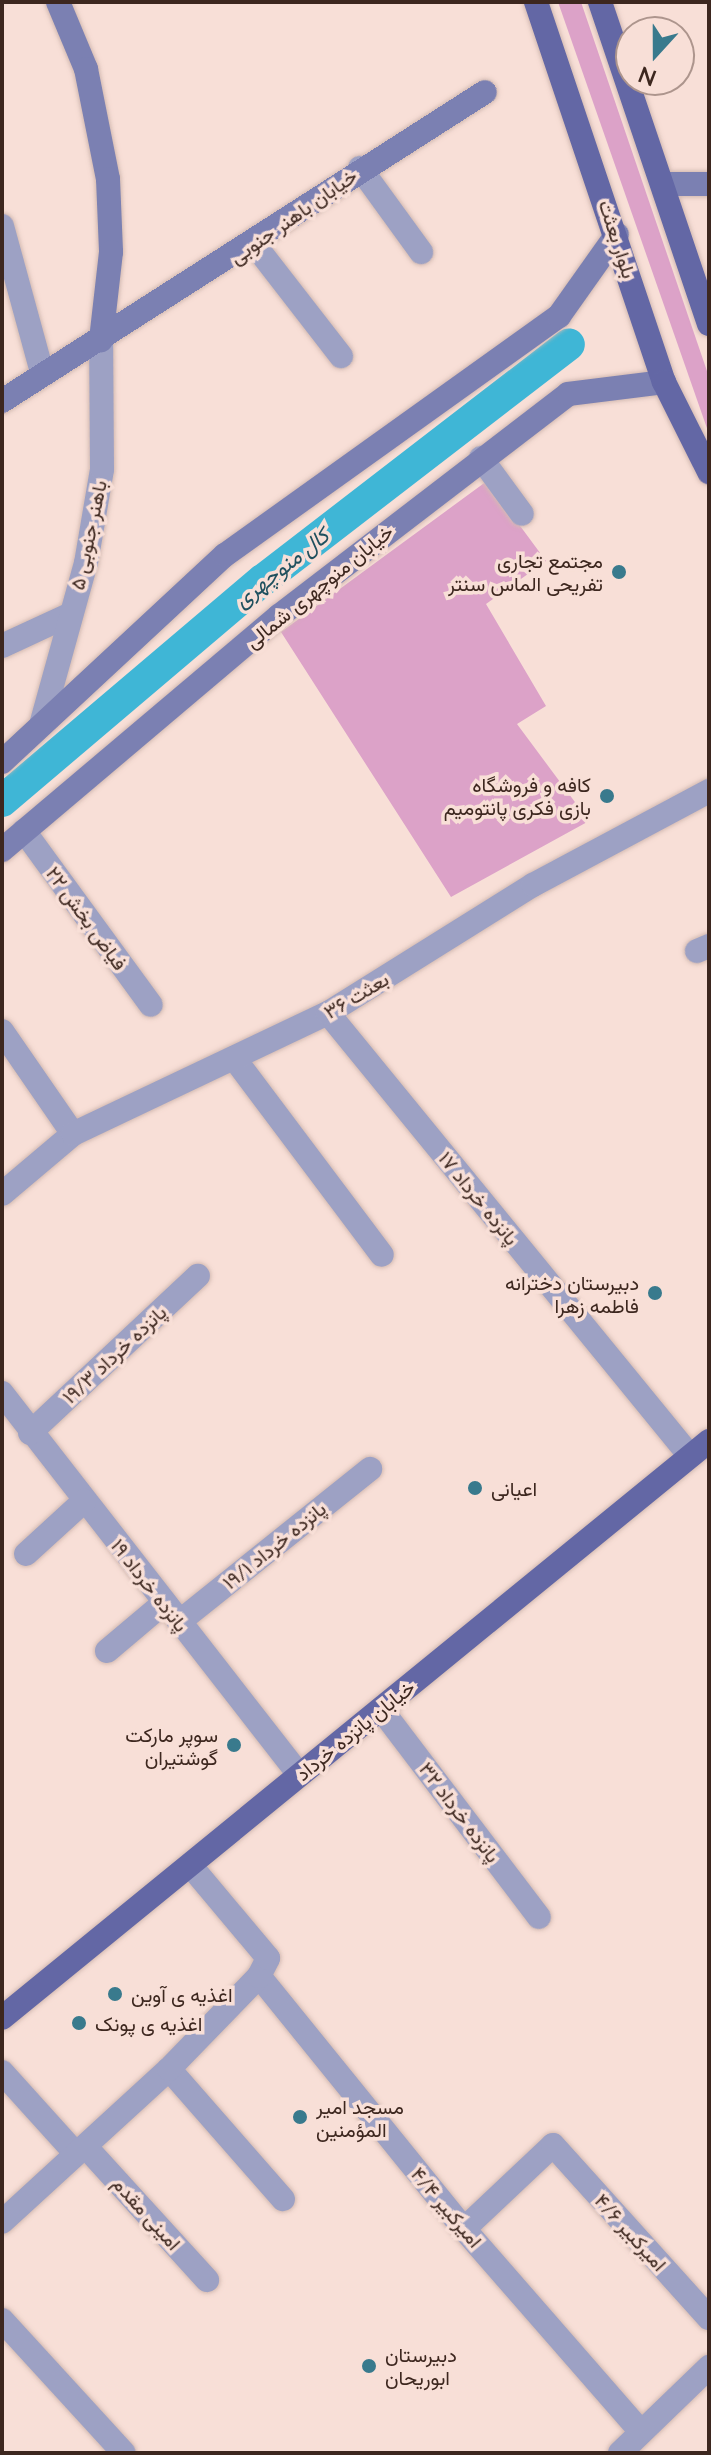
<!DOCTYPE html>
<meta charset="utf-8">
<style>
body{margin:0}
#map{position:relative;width:711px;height:2455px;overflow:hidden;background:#f8dfd7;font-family:Lato,Vazirmatn,sans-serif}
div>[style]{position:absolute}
.green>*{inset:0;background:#dca2c8}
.canal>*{height:32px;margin:-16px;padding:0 16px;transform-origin:16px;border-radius:16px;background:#3fb6d6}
.roads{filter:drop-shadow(0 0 2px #d3bab2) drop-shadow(0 0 2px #d3bab2)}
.street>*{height:24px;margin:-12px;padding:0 12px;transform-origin:12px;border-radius:12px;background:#9da1c4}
.secondary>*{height:24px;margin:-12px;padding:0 12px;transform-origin:12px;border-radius:12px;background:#7b80b2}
.primary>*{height:24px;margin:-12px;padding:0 12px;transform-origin:12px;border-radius:12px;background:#6367a5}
.dots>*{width:22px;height:22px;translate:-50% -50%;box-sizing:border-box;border:4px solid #f8dfd7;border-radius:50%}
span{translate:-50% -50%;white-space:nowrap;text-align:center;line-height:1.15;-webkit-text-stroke:7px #f8dfd7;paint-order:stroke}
.street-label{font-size:20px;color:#3d271f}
.poi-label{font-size:20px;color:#3d271f}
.right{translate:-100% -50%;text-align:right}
.left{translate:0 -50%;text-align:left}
.water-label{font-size:22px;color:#1f505e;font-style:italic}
.frame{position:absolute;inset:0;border:4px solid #3d271f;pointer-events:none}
.north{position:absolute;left:615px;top:16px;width:80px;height:80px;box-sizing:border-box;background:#f8dfd7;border:2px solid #ad958d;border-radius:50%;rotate:201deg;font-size:22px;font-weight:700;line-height:32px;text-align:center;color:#3d271f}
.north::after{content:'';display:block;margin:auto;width:28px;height:36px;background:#397a8d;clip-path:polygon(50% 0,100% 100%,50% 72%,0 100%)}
</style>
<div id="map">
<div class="green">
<i style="clip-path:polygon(558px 2px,581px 2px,709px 377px,709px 434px)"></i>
<i style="clip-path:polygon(487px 481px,546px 561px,486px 604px,546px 706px,517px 724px,589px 821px,451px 897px,281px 632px)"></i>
</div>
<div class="canal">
<i style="left:2px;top:801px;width:342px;rotate:-40.3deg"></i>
<i style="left:263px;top:580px;width:386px;rotate:-37.6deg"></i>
</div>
<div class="roads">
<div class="street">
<i style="left:360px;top:168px;width:104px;rotate:54deg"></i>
<i style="left:2px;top:226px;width:151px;rotate:74.7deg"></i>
<i style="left:254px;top:244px;width:142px;rotate:52.2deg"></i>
<i style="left:481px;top:458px;width:69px;rotate:53.8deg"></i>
<i style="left:2px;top:646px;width:74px;rotate:-24.8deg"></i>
<i style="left:41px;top:725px;width:168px;rotate:-74.5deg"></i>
<i style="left:86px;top:563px;width:95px;rotate:-80.3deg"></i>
<i style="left:102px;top:469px;width:129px;rotate:-90.4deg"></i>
<i style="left:24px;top:831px;width:215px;rotate:53.9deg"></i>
<i style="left:697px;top:951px;width:13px;rotate:-23deg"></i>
<i style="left:328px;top:1013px;width:572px;rotate:50.75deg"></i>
<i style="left:2px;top:1031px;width:125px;rotate:55.4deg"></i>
<i style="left:234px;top:1058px;width:246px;rotate:53.1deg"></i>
<i style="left:2px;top:1194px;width:93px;rotate:-40.2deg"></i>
<i style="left:73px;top:1134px;width:282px;rotate:-25.4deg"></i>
<i style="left:328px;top:1013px;width:242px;rotate:-32deg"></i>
<i style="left:533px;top:885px;width:200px;rotate:-28.1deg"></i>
<i style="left:2px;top:1393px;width:484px;rotate:52.1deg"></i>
<i style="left:30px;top:1433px;width:230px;rotate:-43.1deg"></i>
<i style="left:26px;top:1554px;width:79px;rotate:-42.4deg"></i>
<i style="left:179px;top:1622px;width:245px;rotate:-38.7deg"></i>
<i style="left:107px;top:1651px;width:75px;rotate:-40.1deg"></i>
<i style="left:381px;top:1709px;width:261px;rotate:52.8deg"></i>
<i style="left:259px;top:1976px;width:326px;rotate:51deg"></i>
<i style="left:464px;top:2229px;width:269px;rotate:48.9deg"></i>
<i style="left:169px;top:2069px;width:173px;rotate:48.8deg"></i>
<i style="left:2px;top:2072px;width:110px;rotate:47.9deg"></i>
<i style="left:86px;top:2147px;width:180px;rotate:47.7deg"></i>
<i style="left:2px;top:2222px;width:226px;rotate:-42.5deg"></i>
<i style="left:169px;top:2069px;width:129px;rotate:-45.9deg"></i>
<i style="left:259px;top:1976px;width:20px;rotate:-63deg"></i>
<i style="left:268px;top:1958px;width:121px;rotate:-130deg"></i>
<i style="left:464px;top:2229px;width:122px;rotate:-43.3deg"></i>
<i style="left:553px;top:2145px;width:233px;rotate:48deg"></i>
<i style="left:2px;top:2320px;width:180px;rotate:47.5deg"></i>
<i style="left:620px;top:2453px;width:124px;rotate:-44deg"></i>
</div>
<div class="secondary">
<i style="left:58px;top:2px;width:73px;rotate:67.3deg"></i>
<i style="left:86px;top:69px;width:112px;rotate:78.7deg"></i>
<i style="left:108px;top:179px;width:73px;rotate:87.6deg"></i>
<i style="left:111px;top:252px;width:89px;rotate:96.5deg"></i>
<i style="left:663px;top:184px;width:46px"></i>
<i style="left:2px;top:401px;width:573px;rotate:-32.61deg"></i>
<i style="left:2px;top:762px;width:304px;rotate:-42.9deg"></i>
<i style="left:225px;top:555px;width:411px;rotate:-35.6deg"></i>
<i style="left:559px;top:316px;width:100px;rotate:-54.7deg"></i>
<i style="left:2px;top:850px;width:363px;rotate:-40.2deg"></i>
<i style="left:279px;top:616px;width:364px;rotate:-37.5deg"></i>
<i style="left:568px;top:394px;width:97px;rotate:-7.1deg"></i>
</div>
<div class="primary">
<i style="left:536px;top:2px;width:401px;rotate:71.4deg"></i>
<i style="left:664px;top:382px;width:101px;rotate:63.4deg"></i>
<i style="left:600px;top:2px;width:340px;rotate:71.3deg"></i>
<i style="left:2px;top:2018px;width:913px;rotate:-39.22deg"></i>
</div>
</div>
<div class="dots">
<i style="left:619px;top:572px;background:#397a8d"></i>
<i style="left:607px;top:796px;background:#397a8d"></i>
<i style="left:655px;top:1293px;background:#397a8d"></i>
<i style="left:475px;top:1488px;background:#397a8d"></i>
<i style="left:234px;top:1745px;background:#397a8d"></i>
<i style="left:115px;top:1994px;background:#397a8d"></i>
<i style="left:79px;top:2023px;background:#397a8d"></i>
<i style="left:300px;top:2117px;background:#397a8d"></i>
<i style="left:369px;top:2366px;background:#397a8d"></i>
</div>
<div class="street-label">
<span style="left:293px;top:216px;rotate:-35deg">خیابان باهنر جنوبی</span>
<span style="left:618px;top:239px;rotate:72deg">بلوار بعثت</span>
<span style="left:88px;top:535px;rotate:-78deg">باهنر جنوبی ۵</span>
<span style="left:319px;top:586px;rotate:-39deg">خیابان منوچهری شمالی</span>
<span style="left:87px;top:918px;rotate:54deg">فیاض بخش ۲۲</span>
<span style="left:356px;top:995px;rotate:-31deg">بعثت ۳۶</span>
<span style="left:479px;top:1198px;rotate:51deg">پانزده خرداد ۱۷</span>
<span style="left:114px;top:1354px;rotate:-43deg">پانزده خرداد ۱۹/۳</span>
<span style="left:274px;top:1545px;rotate:-39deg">پانزده خرداد ۱۹/۱</span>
<span style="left:150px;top:1585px;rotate:52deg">پانزده خرداد ۱۹</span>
<span style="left:355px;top:1730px;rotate:-39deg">خیابان پانزده خرداد</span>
<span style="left:460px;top:1812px;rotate:53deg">پانزده خرداد ۳۲</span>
<span style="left:447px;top:2207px;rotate:50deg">امیرکبیر ۴/۴</span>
<span style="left:147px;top:2213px;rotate:48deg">امینی مقدم</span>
<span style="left:631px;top:2232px;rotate:48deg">امیرکبیر ۴/۶</span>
</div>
<div class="poi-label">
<span class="right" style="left:603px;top:572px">مجتمع تجاری<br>تفریحی الماس سنتر</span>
<span class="right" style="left:591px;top:796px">کافه و فروشگاه<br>بازی فکری پانتومیم</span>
<span class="right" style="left:639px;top:1294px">دبیرستان دخترانه<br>فاطمه زهرا</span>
<span class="left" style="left:491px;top:1488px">اعیانی</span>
<span class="right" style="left:218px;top:1746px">سوپر مارکت<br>گوشتیران</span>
<span class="left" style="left:131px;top:1994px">اغذیه ی آوین</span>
<span class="left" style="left:95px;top:2023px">اغذیه ی پونک</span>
<span class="left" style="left:316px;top:2118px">مسجد امیر<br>المؤمنین</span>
<span class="left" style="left:385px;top:2366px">دبیرستان<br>ابوریحان</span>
</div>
<div class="water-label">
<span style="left:281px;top:567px;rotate:-38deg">کال منوچهری</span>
</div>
<div class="frame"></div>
<div class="north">N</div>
</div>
